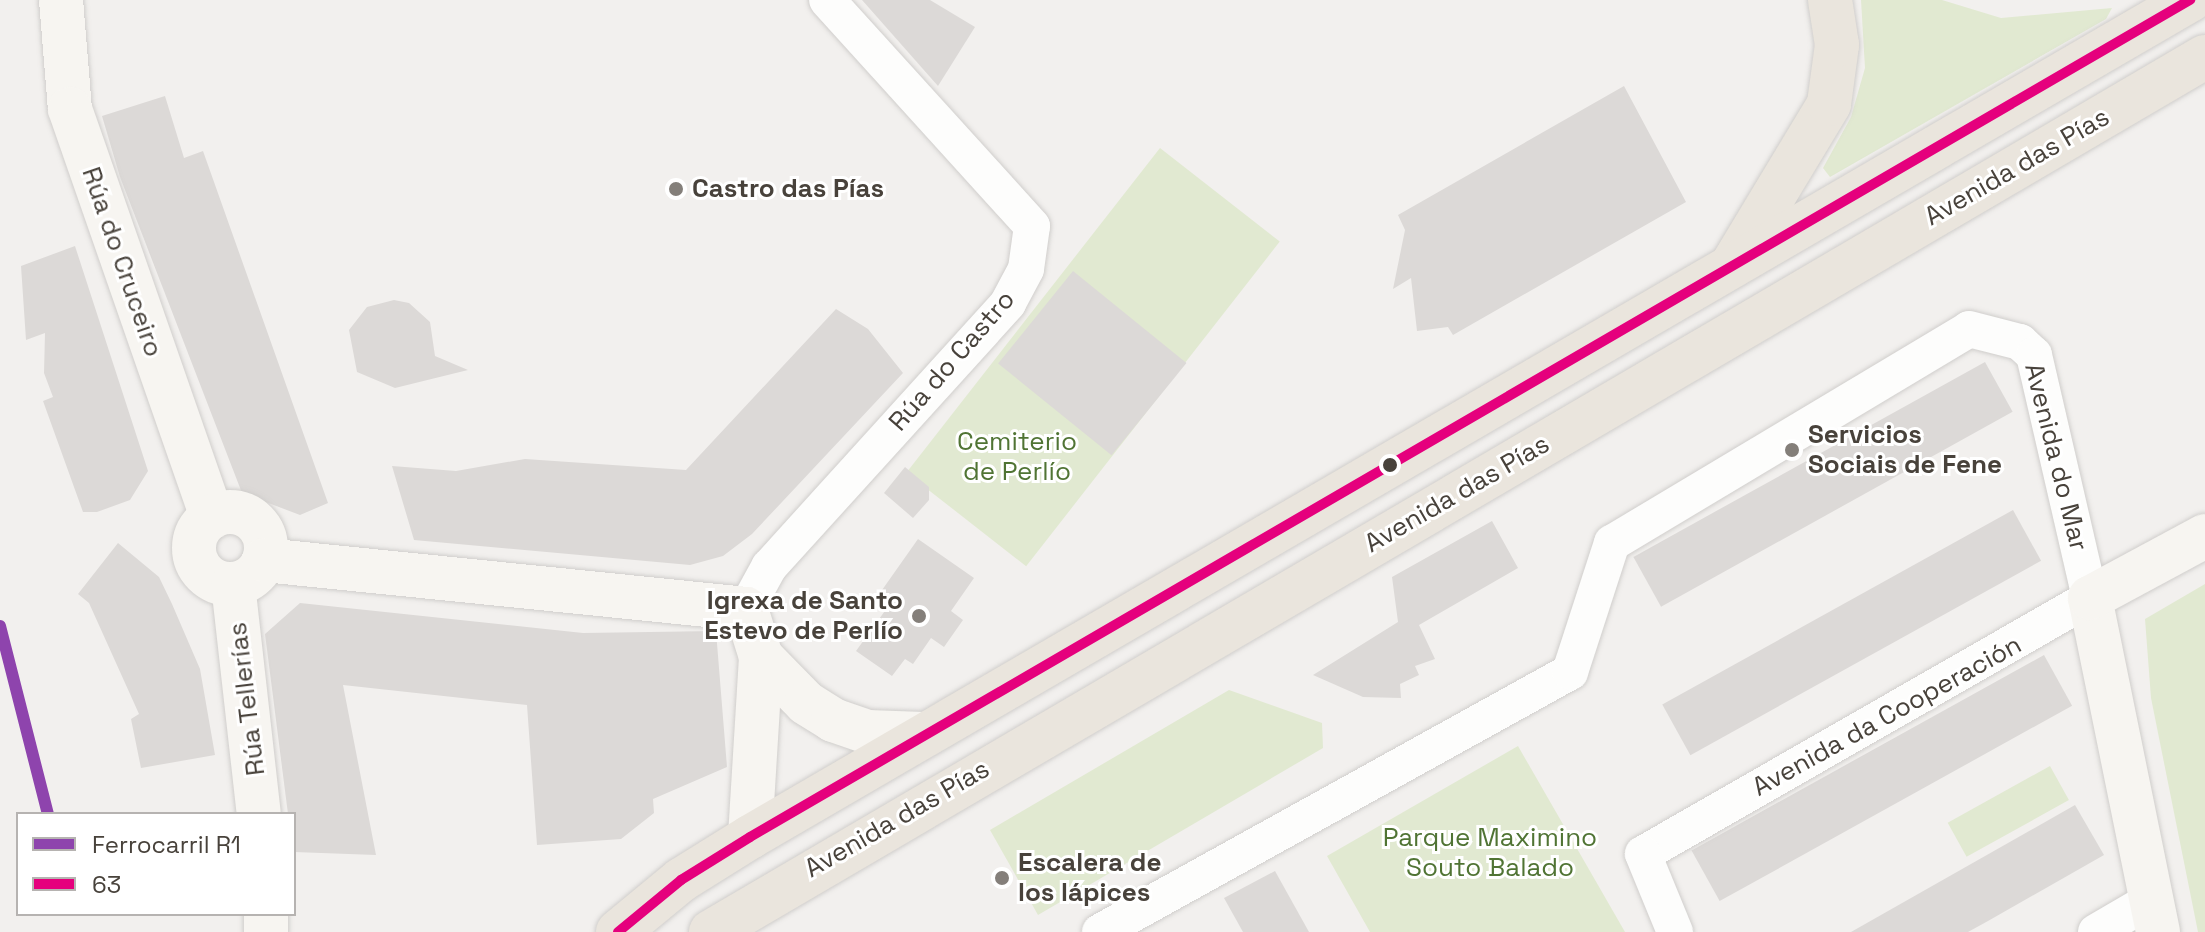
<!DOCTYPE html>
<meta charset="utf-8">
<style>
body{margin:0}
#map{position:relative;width:2205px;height:932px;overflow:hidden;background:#f2f0ee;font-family:"Space Grotesk",sans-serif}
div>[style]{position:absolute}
.green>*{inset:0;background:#e1e9d1;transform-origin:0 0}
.building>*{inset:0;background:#dcd9d7;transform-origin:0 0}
.roads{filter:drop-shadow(0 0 2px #d0cecc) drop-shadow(0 0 2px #d0cecc)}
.street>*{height:36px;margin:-18px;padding:0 18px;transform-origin:18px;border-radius:18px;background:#fdfdfc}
.secondary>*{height:44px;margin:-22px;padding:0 22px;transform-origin:22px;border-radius:22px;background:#f7f5f1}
.secondary>.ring{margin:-22px;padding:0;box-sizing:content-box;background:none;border:44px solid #f7f5f1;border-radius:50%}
.highway>*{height:44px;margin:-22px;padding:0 22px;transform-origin:22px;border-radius:22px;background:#eae5dd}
.bus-1>*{height:10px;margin:-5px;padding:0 5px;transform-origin:5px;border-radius:5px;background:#e5007d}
.rail-1>*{height:12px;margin:-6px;padding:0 6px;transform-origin:6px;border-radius:6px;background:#8e44ad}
.dots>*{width:22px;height:22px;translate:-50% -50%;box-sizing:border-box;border:4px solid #fff;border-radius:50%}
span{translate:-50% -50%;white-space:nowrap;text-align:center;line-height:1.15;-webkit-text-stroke:6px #fff;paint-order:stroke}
.street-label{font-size:26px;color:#48423b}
.poi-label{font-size:26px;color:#48423b;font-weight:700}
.left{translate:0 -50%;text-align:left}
.right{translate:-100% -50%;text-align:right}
.park-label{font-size:26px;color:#507434}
.legend{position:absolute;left:16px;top:812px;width:280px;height:104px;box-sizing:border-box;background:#fff;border:2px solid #b6b3b1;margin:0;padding:10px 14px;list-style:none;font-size:24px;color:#48423b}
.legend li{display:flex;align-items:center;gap:16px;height:40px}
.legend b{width:40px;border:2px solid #b6b3b1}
</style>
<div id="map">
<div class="green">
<i style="clip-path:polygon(1861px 0,1942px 0,2001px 18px,2112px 8px,2106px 19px,1830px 177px,1823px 168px,1851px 117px,1865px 68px)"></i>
<i style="left:1160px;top:148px;width:152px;height:412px;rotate:38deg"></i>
<i style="clip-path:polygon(2205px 584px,2205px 932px,2198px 932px,2151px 698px,2145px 619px)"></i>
<i style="clip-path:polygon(1229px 690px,1322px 723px,1323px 748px,1038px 915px,990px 830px)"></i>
<i style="clip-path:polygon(1518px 746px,1625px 932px,1370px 932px,1327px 856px)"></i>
<i style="left:2050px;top:766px;width:39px;height:117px;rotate:61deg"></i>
</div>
<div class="building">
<i style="clip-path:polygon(862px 0,930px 0,975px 27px,938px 86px)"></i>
<i style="clip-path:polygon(1624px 86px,1686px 202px,1453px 335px,1448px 327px,1417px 331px,1411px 278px,1393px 289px,1405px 230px,1398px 215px)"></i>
<i style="clip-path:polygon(165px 96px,184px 158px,203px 151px,328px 503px,300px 515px,242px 493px,120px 177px,102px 116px)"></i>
<i style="clip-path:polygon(75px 246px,148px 471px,130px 500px,97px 512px,83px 512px,43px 401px,53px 397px,44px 373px,45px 333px,26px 340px,21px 266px)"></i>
<i style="left:1073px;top:271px;width:146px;height:119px;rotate:39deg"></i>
<i style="clip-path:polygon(394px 300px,409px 303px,430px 322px,435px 356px,468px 370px,395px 388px,357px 372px,349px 330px,367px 307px)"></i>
<i style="clip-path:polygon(836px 309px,868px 329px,903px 373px,752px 534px,723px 556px,690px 565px,414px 540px,392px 466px,456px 471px,525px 459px,686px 470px)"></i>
<i style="left:1985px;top:362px;width:57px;height:402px;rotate:61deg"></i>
<i style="clip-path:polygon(905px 467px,929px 487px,929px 500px,913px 518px,884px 493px)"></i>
<i style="left:2013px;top:510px;width:58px;height:401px;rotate:61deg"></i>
<i style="clip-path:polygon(1492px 521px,1518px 568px,1419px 625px,1435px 659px,1415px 666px,1419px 675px,1400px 684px,1401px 698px,1363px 697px,1313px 675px,1398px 622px,1392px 577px)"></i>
<i style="clip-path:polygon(918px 539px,974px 578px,951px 611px,963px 620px,944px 647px,931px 638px,913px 664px,905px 659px,892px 676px,856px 651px,887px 608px,875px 600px)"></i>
<i style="clip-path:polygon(118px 543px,159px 577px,172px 604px,200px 669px,215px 755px,141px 768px,131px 719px,139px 714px,89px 603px,78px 594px)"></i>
<i style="clip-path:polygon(300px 603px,583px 633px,716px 631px,727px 767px,653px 799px,654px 813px,621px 839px,537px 845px,527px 705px,343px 685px,376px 855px,294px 852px,294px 814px,288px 814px,265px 634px)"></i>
<i style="left:2044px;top:655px;width:58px;height:403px;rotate:61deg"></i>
<i style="clip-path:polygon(2075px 805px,2104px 855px,1988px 921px,1968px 932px,1851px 932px)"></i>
<i style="clip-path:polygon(1275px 871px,1309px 932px,1243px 932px,1224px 898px)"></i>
</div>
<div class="roads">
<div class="street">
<i style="left:746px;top:609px;width:48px;rotate:-61.3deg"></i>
<i style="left:769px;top:567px;width:356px;rotate:-47.8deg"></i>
<i style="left:1008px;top:303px;width:38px;rotate:-62deg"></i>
<i style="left:1026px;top:269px;width:43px;rotate:-82.1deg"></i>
<i style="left:1032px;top:226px;width:305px;rotate:-132.2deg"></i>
<i style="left:1100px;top:932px;width:537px;rotate:-28.95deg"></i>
<i style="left:1570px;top:672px;width:136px;rotate:-72deg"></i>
<i style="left:1612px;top:543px;width:416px;rotate:-30.9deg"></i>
<i style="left:1969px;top:329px;width:53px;rotate:14.3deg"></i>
<i style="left:2020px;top:342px;width:19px;rotate:43deg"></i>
<i style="left:2034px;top:355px;width:249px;rotate:77deg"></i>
<i style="left:2090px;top:598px;width:515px;rotate:150.2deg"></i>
<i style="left:1643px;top:854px;width:84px;rotate:67.7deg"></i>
<i style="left:2096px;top:932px;width:64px;rotate:-30.2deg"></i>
</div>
<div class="secondary">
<i style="left:61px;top:0;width:109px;rotate:85.3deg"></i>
<i style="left:70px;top:109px;width:432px;rotate:70.8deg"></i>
<i class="ring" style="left:194px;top:512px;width:28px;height:28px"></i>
<i style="left:264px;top:560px;width:484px;rotate:5.8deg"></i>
<i style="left:746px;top:609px;width:50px;rotate:72.6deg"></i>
<i style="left:761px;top:657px;width:180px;rotate:93.5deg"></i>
<i style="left:233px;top:584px;width:231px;rotate:83.6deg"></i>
<i style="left:761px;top:657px;width:64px;rotate:45.6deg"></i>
<i style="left:806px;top:703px;width:32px;rotate:32deg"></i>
<i style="left:833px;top:720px;width:36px;rotate:19deg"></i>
<i style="left:867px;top:732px;width:57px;rotate:2deg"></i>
<i style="left:266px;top:932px;width:18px;rotate:-90deg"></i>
<i style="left:2158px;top:932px;width:341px;rotate:-101.5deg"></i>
<i style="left:2090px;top:598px;width:131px;rotate:-28.3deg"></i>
</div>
<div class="highway">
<i style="left:1732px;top:265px;width:188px;rotate:-58.9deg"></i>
<i style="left:1829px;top:104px;width:60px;rotate:-82.3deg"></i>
<i style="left:1837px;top:45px;width:46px;rotate:-98.8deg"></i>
<i style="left:618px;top:932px;width:82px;rotate:-39.5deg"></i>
<i style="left:681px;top:880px;width:81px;rotate:-31.9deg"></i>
<i style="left:750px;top:837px;width:1666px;rotate:-30.17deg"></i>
<i style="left:711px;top:932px;width:1731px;rotate:-30.36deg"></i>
</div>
</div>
<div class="bus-1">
<i style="left:618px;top:932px;width:82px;rotate:-39.5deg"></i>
<i style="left:681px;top:880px;width:81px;rotate:-31.9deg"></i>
<i style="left:750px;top:837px;width:1666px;rotate:-30.17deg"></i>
</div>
<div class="rail-1">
<i style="left:0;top:626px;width:194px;rotate:75.7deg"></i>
</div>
<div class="dots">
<i style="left:676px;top:189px;background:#847f7a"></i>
<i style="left:1792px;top:450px;background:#847f7a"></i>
<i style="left:1390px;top:465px;background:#48423b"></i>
<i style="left:919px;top:616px;background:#847f7a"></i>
<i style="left:1002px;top:878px;background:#847f7a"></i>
</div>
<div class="street-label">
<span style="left:2017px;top:167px;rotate:-30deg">Avenida das Pías</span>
<span style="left:122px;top:262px;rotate:71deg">Rúa do Cruceiro</span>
<span style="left:952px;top:361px;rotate:-49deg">Rúa do Castro</span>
<span style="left:2056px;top:457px;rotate:76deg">Avenida do Mar</span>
<span style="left:1457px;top:494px;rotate:-30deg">Avenida das Pías</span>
<span style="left:247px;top:699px;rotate:-97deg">Rúa Tellerías</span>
<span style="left:1887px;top:716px;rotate:-29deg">Avenida da Cooperación</span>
<span style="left:897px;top:819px;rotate:-30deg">Avenida das Pías</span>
</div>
<div class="poi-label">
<span class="left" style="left:692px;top:189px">Castro das Pías</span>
<span class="left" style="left:1808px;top:450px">Servicios<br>Sociais de Fene</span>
<span class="right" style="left:903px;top:616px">Igrexa de Santo<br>Estevo de Perlío</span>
<span class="left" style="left:1018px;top:878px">Escalera de<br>los lápices</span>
</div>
<div class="park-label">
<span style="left:1017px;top:457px">Cemiterio<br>de Perlío</span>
<span style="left:1490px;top:853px">Parque Maximino<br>Souto Balado</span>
</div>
<ul class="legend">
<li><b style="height:10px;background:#8e44ad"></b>Ferrocarril R1</li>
<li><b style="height:10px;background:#e5007d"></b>63</li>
</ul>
</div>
